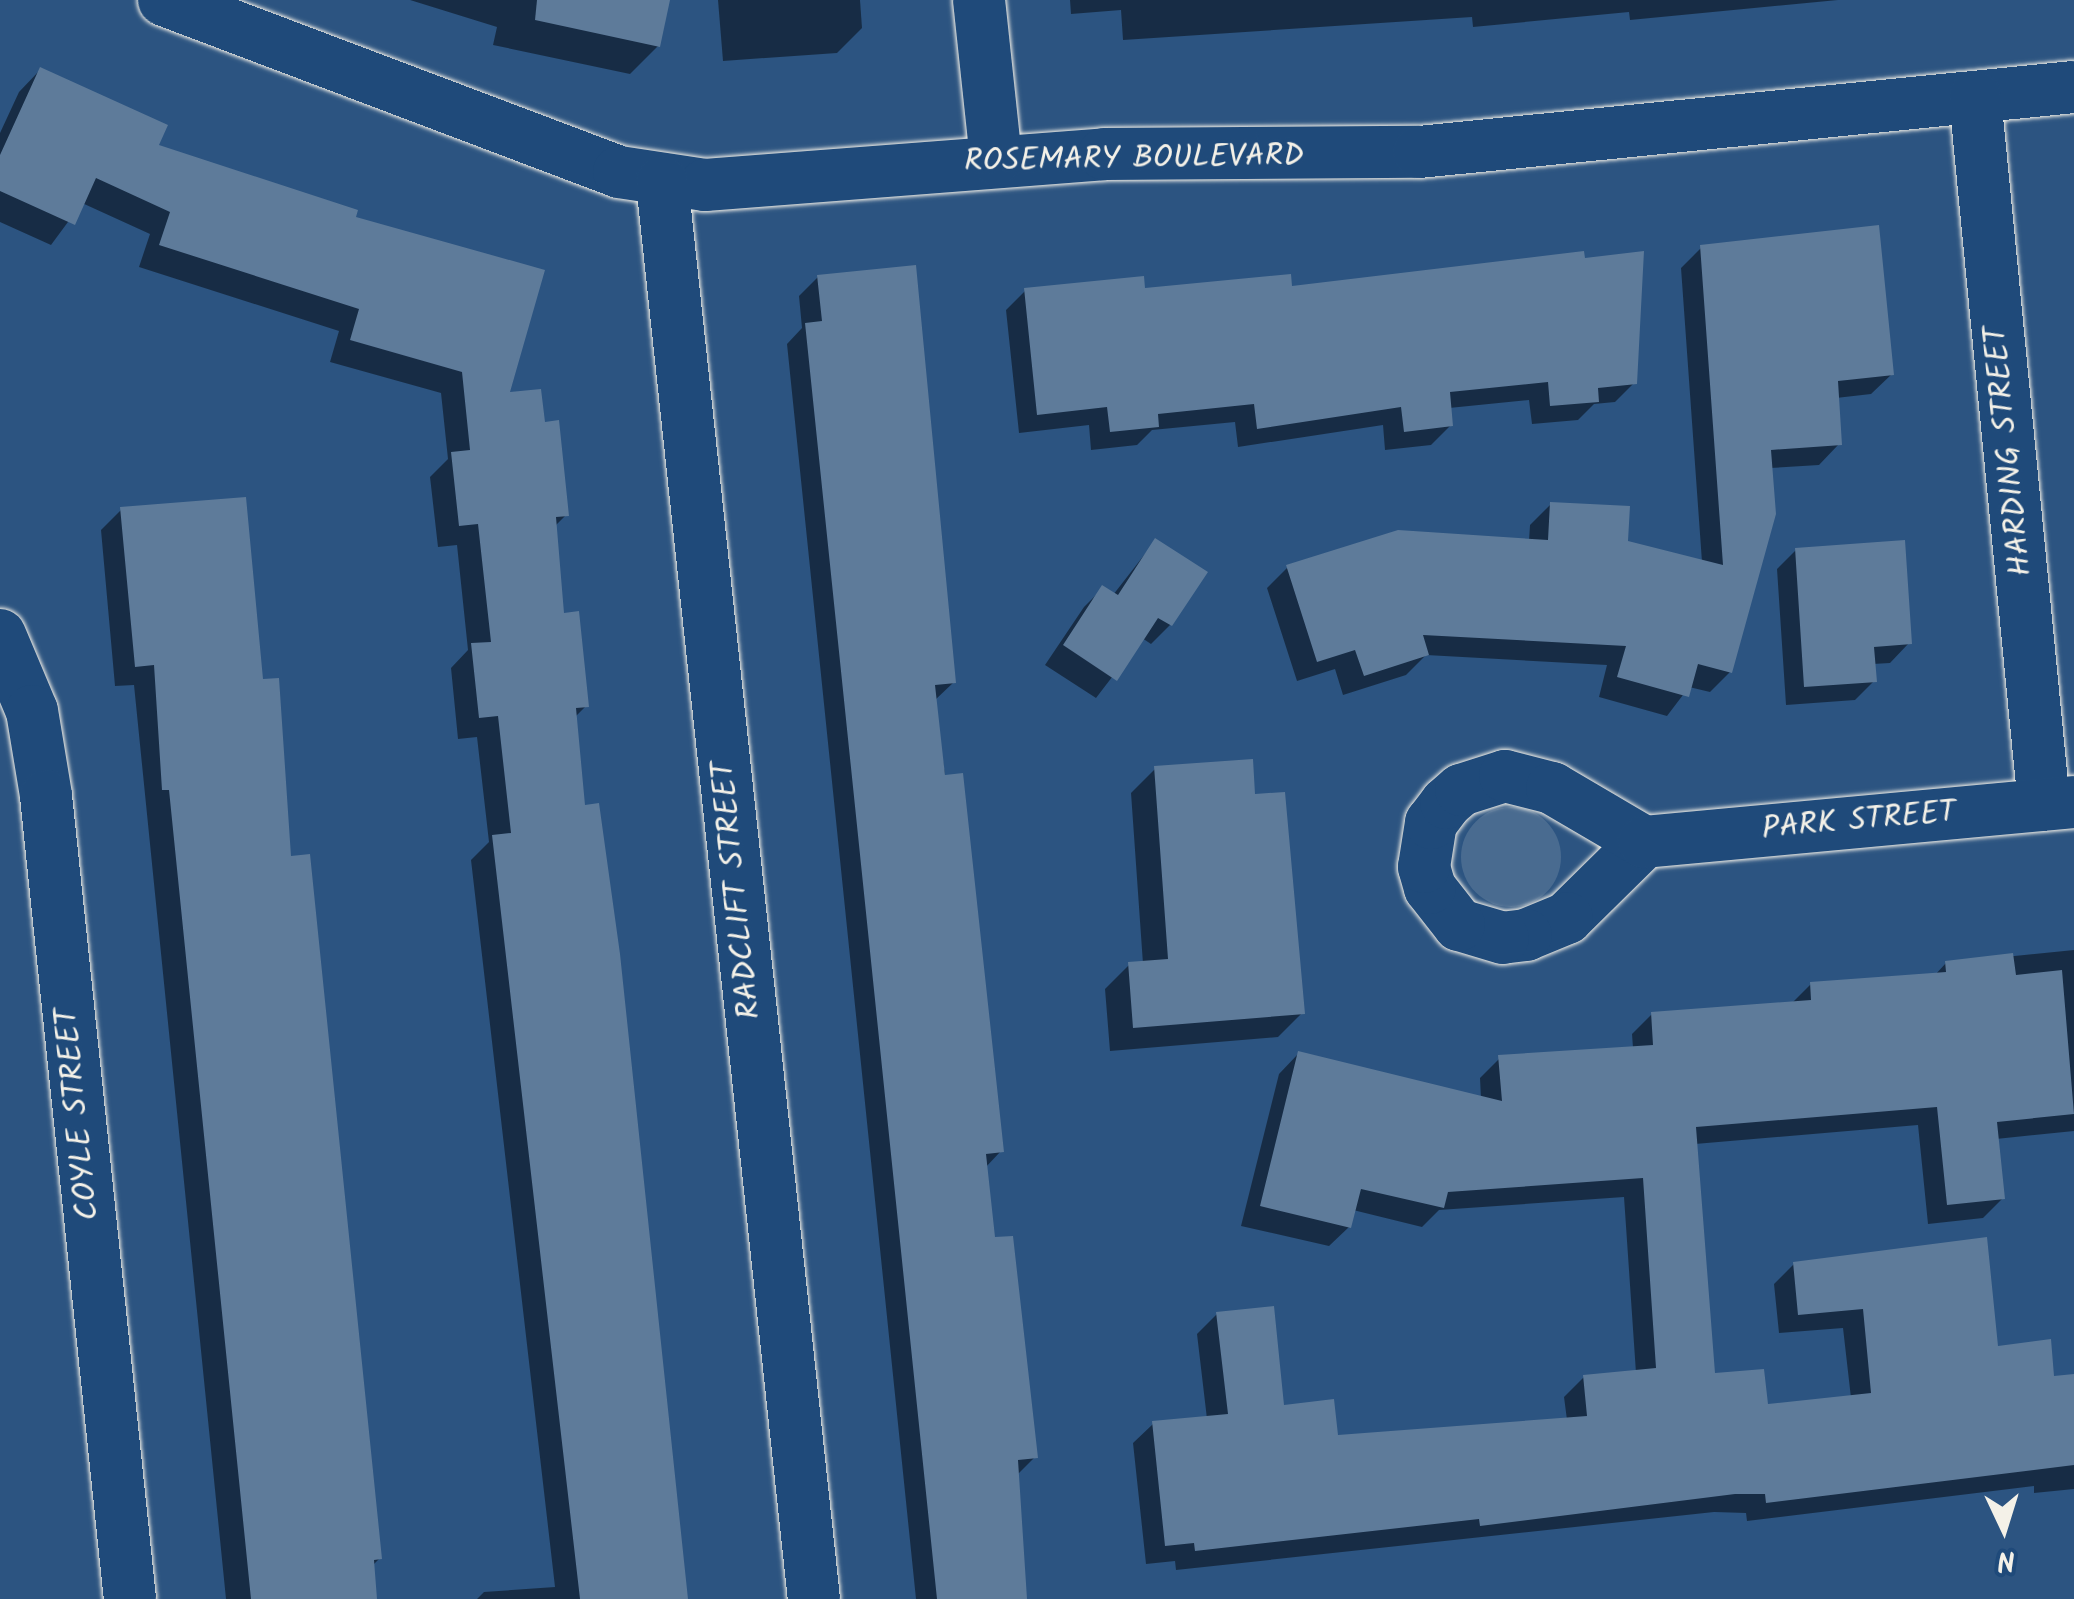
<!DOCTYPE html>
<style>
body{margin:0}
#map{position:relative;width:2074px;height:1599px;overflow:hidden;background:#2c5481;font-family:Kalam,sans-serif}
div>[style]{position:absolute}
.green>*{inset:0;background:#496b90}
.round{border-radius:50%}
.shadow>*{inset:0;background:#0007}
.building>*{inset:0;background:#5e7b9a}
.roads{filter:drop-shadow(0 0 2px #f4f1e8) drop-shadow(0 0 2px #f4f1e8)}
.street>*{height:52px;margin:-26px;padding:0 26px;transform-origin:26px;border-radius:26px;background:#1f4a7a}
span{translate:-50% -50%;white-space:nowrap;text-align:center;line-height:1.15;-webkit-text-stroke:8px #1f4a7a;paint-order:stroke}
.street-label{font-size:32px;color:#f4f1e8}
.north{position:absolute;left:1954px;top:1479px;width:100px;height:100px;-webkit-text-stroke:8px #1f4a7a;paint-order:stroke;rotate:176deg;font-size:28px;font-weight:700;line-height:40px;text-align:center;color:#f4f1e8}
.north::after{content:'';display:block;margin:auto;width:35px;height:45px;background:#f4f1e8;clip-path:polygon(50% 0,100% 100%,50% 72%,0 100%)}
</style>
<div id="map">
<div class="green">
<i class="round" style="left:1461px;top:807px;width:100px;height:100px"></i>
</div>
<div class="shadow">
<i style="clip-path:polygon(410px 0,668px 0,658px 46px,630px 74px,493px 45px,497px 27px)"></i>
<i style="clip-path:polygon(718px 0,860px 0,862px 28px,837px 53px,723px 61px)"></i>
<i style="clip-path:polygon(1070px 0,1838px 0,1630px 20px,1629px 12px,1473px 27px,1472px 17px,1123px 40px,1121px 10px,1071px 14px)"></i>
<i style="clip-path:polygon(40px 70px,155px 146px,352px 219px,506px 395px,542px 425px,566px 515px,554px 527px,562px 616px,586px 706px,574px 718px,582px 808px,684px 1599px,477px 1599px,484px 1592px,555px 1587px,471px 860px,489px 842px,477px 737px,458px 739px,451px 668px,468px 650px,457px 545px,438px 547px,430px 477px,448px 459px,441px 393px,330px 362px,339px 331px,139px 267px,150px 234px,82px 203px,51px 245px,0 222px,0 133px,19px 92px)"></i>
<i style="clip-path:polygon(1701px 248px,1892px 374px,1871px 394px,1836px 398px,1839px 444px,1819px 465px,1770px 468px,1730px 672px,1710px 692px,1689px 687px,1667px 716px,1599px 697px,1607px 665px,1426px 655px,1406px 675px,1343px 695px,1335px 669px,1297px 681px,1267px 588px,1287px 568px,1529px 541px,1530px 525px,1551px 504px,1625px 542px,1702px 562px,1681px 268px)"></i>
<i style="clip-path:polygon(818px 277px,954px 682px,934px 701px,1001px 1151px,985px 1168px,993px 1239px,1035px 1457px,1016px 1476px,1025px 1599px,916px 1599px,787px 344px,802px 328px,799px 296px)"></i>
<i style="clip-path:polygon(1290px 288px,1634px 383px,1615px 402px,1594px 404px,1578px 420px,1532px 424px,1529px 400px,1449px 408px,1450px 426px,1431px 445px,1385px 450px,1383px 425px,1238px 447px,1235px 422px,1152px 430px,1137px 445px,1091px 450px,1089px 425px,1019px 433px,1006px 310px,1025px 291px)"></i>
<i style="clip-path:polygon(121px 510px,261px 682px,380px 1558px,372px 1566px,374px 1599px,226px 1599px,134px 685px,115px 686px,101px 530px)"></i>
<i style="clip-path:polygon(1155px 541px,1204px 573px,1170px 625px,1151px 644px,1142px 638px,1096px 698px,1045px 665px,1084px 607px,1103px 588px,1113px 595px)"></i>
<i style="clip-path:polygon(1796px 550px,1909px 643px,1890px 663px,1873px 664px,1874px 681px,1855px 700px,1786px 705px,1777px 569px)"></i>
<i style="clip-path:polygon(1155px 769px,1253px 797px,1302px 1013px,1278px 1037px,1110px 1051px,1105px 989px,1129px 965px,1143px 964px,1131px 793px)"></i>
<i style="clip-path:polygon(2074px 950px,2074px 1131px,1996px 1139px,2003px 1198px,1983px 1218px,1928px 1224px,1918px 1125px,1695px 1144px,1713px 1376px,1766px 1407px,1851px 1398px,1843px 1328px,1779px 1333px,1774px 1284px,1794px 1264px,1996px 1348px,2052px 1379px,2074px 1376px,2074px 1489px,2034px 1493px,2034px 1486px,1747px 1521px,1746px 1513px,1714px 1512px,1176px 1570px,1175px 1561px,1146px 1564px,1133px 1443px,1153px 1424px,1207px 1419px,1197px 1334px,1217px 1314px,1282px 1407px,1336px 1437px,1567px 1420px,1564px 1397px,1584px 1377px,1636px 1373px,1624px 1197px,1439px 1210px,1422px 1227px,1353px 1210px,1349px 1227px,1329px 1246px,1241px 1226px,1279px 1074px,1298px 1054px,1481px 1099px,1480px 1078px,1500px 1058px,1633px 1048px,1632px 1034px,1652px 1014px,1791px 1004px,1811px 984px,1934px 976px,1946px 963px)"></i>
</div>
<div class="building">
<i style="clip-path:polygon(537px 0,670px 0,660px 47px,535px 20px)"></i>
<i style="clip-path:polygon(40px 67px,168px 125px,159px 145px,358px 210px,356px 217px,545px 270px,510px 392px,541px 389px,545px 422px,559px 420px,569px 516px,556px 517px,564px 613px,579px 611px,589px 707px,576px 708px,585px 805px,599px 803px,620px 954px,688px 1599px,580px 1599px,492px 835px,511px 833px,498px 716px,479px 718px,471px 643px,491px 642px,478px 524px,459px 526px,451px 452px,470px 450px,462px 372px,350px 340px,359px 309px,159px 245px,170px 212px,96px 178px,75px 225px,0 191px,0 155px)"></i>
<i style="clip-path:polygon(1879px 225px,1894px 375px,1838px 381px,1842px 445px,1771px 450px,1776px 514px,1732px 673px,1698px 664px,1689px 697px,1617px 677px,1626px 646px,1423px 635px,1429px 655px,1364px 676px,1355px 650px,1317px 662px,1286px 565px,1398px 530px,1548px 540px,1550px 502px,1630px 506px,1628px 541px,1723px 565px,1700px 245px)"></i>
<i style="clip-path:polygon(1584px 251px,1585px 258px,1644px 251px,1637px 384px,1598px 388px,1599px 402px,1550px 406px,1548px 382px,1450px 392px,1453px 426px,1404px 432px,1401px 407px,1257px 429px,1254px 404px,1158px 414px,1159px 427px,1110px 432px,1107px 407px,1037px 415px,1024px 288px,1144px 276px,1145px 288px,1291px 274px,1292px 286px)"></i>
<i style="clip-path:polygon(916px 265px,956px 683px,935px 685px,945px 775px,963px 773px,1004px 1152px,986px 1154px,995px 1237px,1013px 1236px,1038px 1458px,1018px 1460px,1027px 1599px,937px 1599px,805px 323px,822px 321px,817px 275px)"></i>
<i style="clip-path:polygon(246px 497px,263px 679px,279px 678px,291px 856px,310px 854px,382px 1559px,374px 1560px,377px 1599px,251px 1599px,169px 790px,162px 790px,154px 665px,135px 667px,120px 507px)"></i>
<i style="clip-path:polygon(1155px 538px,1208px 572px,1172px 626px,1158px 618px,1117px 681px,1063px 645px,1102px 585px,1118px 595px)"></i>
<i style="clip-path:polygon(1905px 540px,1912px 644px,1874px 647px,1877px 682px,1804px 687px,1795px 548px)"></i>
<i style="clip-path:polygon(1253px 759px,1255px 794px,1285px 792px,1305px 1014px,1133px 1028px,1128px 962px,1168px 959px,1154px 766px)"></i>
<i style="clip-path:polygon(2013px 953px,2016px 975px,2062px 970px,2074px 1114px,1997px 1122px,2005px 1199px,1947px 1205px,1937px 1107px,1696px 1127px,1715px 1373px,1764px 1369px,1768px 1404px,1871px 1393px,1863px 1309px,1798px 1315px,1793px 1262px,1987px 1237px,1998px 1346px,2051px 1339px,2054px 1376px,2074px 1374px,2074px 1465px,1766px 1503px,1765px 1494px,1735px 1494px,1480px 1526px,1479px 1519px,1195px 1551px,1194px 1543px,1165px 1546px,1152px 1421px,1228px 1414px,1216px 1312px,1274px 1306px,1284px 1405px,1334px 1399px,1338px 1435px,1587px 1416px,1583px 1375px,1656px 1368px,1643px 1178px,1448px 1192px,1444px 1208px,1361px 1189px,1351px 1228px,1260px 1206px,1298px 1051px,1502px 1101px,1498px 1055px,1653px 1045px,1651px 1012px,1811px 1000px,1810px 982px,1946px 972px,1945px 961px)"></i>
</div>
<div class="roads">
<div class="street">
<i style="left:164px;top:0;width:486px;rotate:20.7deg"></i>
<i style="left:619px;top:172px;width:87px;rotate:8.6deg"></i>
<i style="left:705px;top:185px;width:400px;rotate:-4.4deg"></i>
<i style="left:1104px;top:154px;width:315px;rotate:-0.4deg"></i>
<i style="left:1419px;top:152px;width:658px;rotate:-5.67deg"></i>
<i style="left:979px;top:0;width:160px;rotate:83.9deg"></i>
<i style="left:1975px;top:97px;width:711px;rotate:84.43deg"></i>
<i style="left:662px;top:182px;width:1425px;rotate:83.88deg"></i>
<i style="left:0;top:635px;width:82px;rotate:67.2deg"></i>
<i style="left:32px;top:711px;width:86px;rotate:80.6deg"></i>
<i style="left:46px;top:796px;width:807px;rotate:84.03deg"></i>
<i style="left:1644px;top:842px;width:108px;rotate:135.4deg"></i>
<i style="left:1567px;top:918px;width:44px;rotate:157.5deg"></i>
<i style="left:1526px;top:935px;width:23px;rotate:173deg"></i>
<i style="left:1503px;top:938px;width:46px;rotate:-163.5deg"></i>
<i style="left:1459px;top:925px;width:47px;rotate:-128.1deg"></i>
<i style="left:1430px;top:888px;width:22px;rotate:-106deg"></i>
<i style="left:1424px;top:867px;width:45px;rotate:-81deg"></i>
<i style="left:1431px;top:823px;width:25px;rotate:-53deg"></i>
<i style="left:1446px;top:803px;width:20px;rotate:-41deg"></i>
<i style="left:1461px;top:790px;width:46px;rotate:-17.7deg"></i>
<i style="left:1505px;top:776px;width:49px;rotate:14.3deg"></i>
<i style="left:1552px;top:788px;width:107px;rotate:30.4deg"></i>
<i style="left:1644px;top:842px;width:432px;rotate:-5.3deg"></i>
</div>
</div>
<div class="street-label">
<span style="left:1134px;top:160px;rotate:-1deg">ROSEMARY BOULEVARD</span>
<span style="left:2010px;top:451px;rotate:-96deg">HARDING STREET</span>
<span style="left:1859px;top:822px;rotate:-5deg">PARK STREET</span>
<span style="left:738px;top:890px;rotate:-96deg">RADCLIFT STREET</span>
<span style="left:79px;top:1114px;rotate:-96deg">COYLE STREET</span>
</div>
<div class="north">N</div>
</div>
